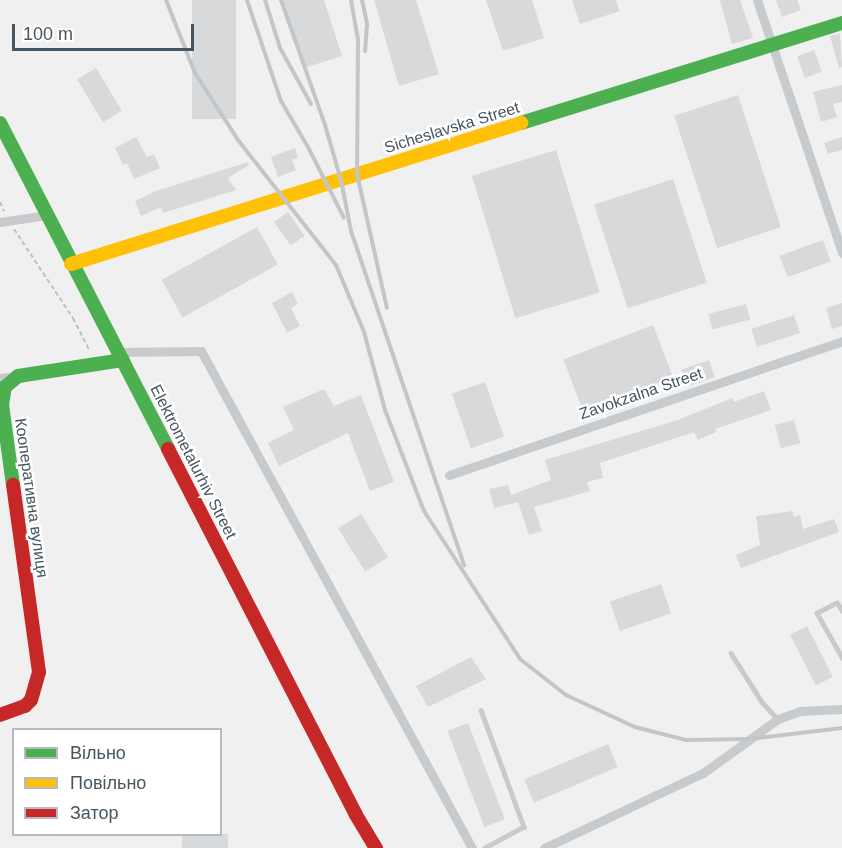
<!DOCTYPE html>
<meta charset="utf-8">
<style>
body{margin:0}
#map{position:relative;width:842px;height:848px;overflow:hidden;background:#f1f0f0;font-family:Helvetica,sans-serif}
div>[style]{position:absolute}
.building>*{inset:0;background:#d8d9da;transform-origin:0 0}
.path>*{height:2px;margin-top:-1px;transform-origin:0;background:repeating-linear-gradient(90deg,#b6c4bf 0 4.5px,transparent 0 7.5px)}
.lane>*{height:4.5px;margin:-2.25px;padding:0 2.25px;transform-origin:2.25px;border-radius:2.25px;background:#c7cbce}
.street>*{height:9px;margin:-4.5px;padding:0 4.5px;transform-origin:4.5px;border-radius:4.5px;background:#c7cbce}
.fast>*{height:14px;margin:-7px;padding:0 7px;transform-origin:7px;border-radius:7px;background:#4caf50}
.slow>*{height:14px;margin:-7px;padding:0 7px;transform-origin:7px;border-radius:7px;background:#ffc107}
.jam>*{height:14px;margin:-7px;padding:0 7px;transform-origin:7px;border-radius:7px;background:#c62828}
.rail>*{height:4px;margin:-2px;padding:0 2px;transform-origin:2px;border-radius:2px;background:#c3c6c8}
span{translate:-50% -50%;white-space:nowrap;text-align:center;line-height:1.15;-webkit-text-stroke:5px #fff;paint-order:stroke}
.street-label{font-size:16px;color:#46555f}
.legend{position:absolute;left:12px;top:728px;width:210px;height:108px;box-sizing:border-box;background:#fff;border:2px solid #b5bbbf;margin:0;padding:8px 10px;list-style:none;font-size:18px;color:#46555f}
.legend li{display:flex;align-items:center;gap:12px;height:30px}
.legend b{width:30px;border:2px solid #b5bbbf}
.scale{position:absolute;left:12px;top:24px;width:182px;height:27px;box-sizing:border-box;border:3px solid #46555f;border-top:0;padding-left:8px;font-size:18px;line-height:21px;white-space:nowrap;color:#46555f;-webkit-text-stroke:4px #fff;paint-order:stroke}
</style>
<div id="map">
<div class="building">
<i style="left:192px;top:0;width:44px;height:119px"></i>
<i style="clip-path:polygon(281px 0,324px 0,342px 56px,304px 68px)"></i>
<i style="clip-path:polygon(374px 0,416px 0,439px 74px,399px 86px)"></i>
<i style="clip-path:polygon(486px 0,532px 0,544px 38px,503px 51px)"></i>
<i style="clip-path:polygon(572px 0,616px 0,620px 11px,580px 24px)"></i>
<i style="clip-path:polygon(720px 0,740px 0,753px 38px,732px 44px)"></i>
<i style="clip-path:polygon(776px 0,797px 0,801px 10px,782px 17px)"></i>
<i style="clip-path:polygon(840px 34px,842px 67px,839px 68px,830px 36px)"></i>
<i style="left:814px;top:50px;width:23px;height:18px;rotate:70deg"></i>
<i style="left:96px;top:68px;width:50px;height:22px;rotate:59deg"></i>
<i style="clip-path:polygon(842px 85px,842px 102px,833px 104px,837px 117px,821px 122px,813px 92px)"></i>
<i style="left:738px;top:95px;width:139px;height:67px;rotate:72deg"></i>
<i style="clip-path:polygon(136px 137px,147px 157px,154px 154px,160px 168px,134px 179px,127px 163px,123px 165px,115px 148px)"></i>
<i style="clip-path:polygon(842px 137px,842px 150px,828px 154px,824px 143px)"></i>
<i style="clip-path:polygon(295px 148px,298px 158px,292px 160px,296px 170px,278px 177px,271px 157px)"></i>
<i style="left:556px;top:150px;width:149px;height:88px;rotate:73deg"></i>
<i style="clip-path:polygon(248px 162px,249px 165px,228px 178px,236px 190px,163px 213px,161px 207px,141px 216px,135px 201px,156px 191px)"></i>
<i style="left:673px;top:179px;width:109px;height:83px;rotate:72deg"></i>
<i style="left:288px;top:212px;width:29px;height:17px;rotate:55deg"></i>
<i style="left:257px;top:227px;width:43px;height:109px;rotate:61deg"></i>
<i style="left:823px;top:240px;width:23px;height:46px;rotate:70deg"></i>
<i style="clip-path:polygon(292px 292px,298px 304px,291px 308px,300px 326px,287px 333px,272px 303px)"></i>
<i style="clip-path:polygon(842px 303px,842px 326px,832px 329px,826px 308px)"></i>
<i style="left:746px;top:304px;width:16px;height:39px;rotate:75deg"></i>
<i style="left:794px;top:315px;width:19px;height:45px;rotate:72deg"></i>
<i style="left:653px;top:325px;width:56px;height:96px;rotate:69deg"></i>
<i style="left:709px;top:360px;width:18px;height:29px;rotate:71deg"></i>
<i style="left:485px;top:382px;width:58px;height:35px;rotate:71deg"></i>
<i style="clip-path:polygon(324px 389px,334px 406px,361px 395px,394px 482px,370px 491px,348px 433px,279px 466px,268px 443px,294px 430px,283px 407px)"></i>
<i style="clip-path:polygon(764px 391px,771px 410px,715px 429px,716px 432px,698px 440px,694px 432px,600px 463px,603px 478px,587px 482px,590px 491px,534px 507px,542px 531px,529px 535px,518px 502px,494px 508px,489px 489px,508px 485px,511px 495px,551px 480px,545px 460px,678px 420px,732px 398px,734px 402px)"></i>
<i style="left:794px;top:420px;width:24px;height:20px;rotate:75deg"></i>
<i style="clip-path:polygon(793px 511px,794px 517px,800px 515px,803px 529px,834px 519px,839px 532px,741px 568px,736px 555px,760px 545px,756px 516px)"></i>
<i style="left:361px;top:514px;width:51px;height:27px;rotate:58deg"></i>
<i style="left:661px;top:584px;width:31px;height:54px;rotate:71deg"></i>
<i style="left:807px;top:626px;width:57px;height:19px;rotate:63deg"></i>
<i style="clip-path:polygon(471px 657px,486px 679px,428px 707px,416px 686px)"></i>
<i style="left:468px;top:723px;width:103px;height:22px;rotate:69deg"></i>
<i style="left:608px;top:744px;width:25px;height:91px;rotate:67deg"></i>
<i style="left:182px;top:834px;width:46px;height:14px"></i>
</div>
<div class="path">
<i style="left:0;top:202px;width:10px;rotate:66deg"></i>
<i style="left:14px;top:229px;width:107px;rotate:56.5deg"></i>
<i style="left:73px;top:318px;width:37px;rotate:63deg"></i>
</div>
<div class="lane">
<i style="left:842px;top:611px;width:9px;rotate:-122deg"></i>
<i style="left:837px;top:603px;width:22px;rotate:153deg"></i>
<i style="left:817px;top:613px;width:51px;rotate:60.4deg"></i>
<i style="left:731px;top:653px;width:58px;rotate:57.7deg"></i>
<i style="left:762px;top:702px;width:23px;rotate:47deg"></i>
<i style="left:481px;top:710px;width:125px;rotate:69.8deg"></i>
<i style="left:524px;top:827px;width:44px;rotate:151.7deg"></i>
</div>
<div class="street">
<i style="left:757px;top:0;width:267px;rotate:71.4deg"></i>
<i style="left:0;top:222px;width:48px;rotate:-8.5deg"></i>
<i style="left:118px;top:352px;width:83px;rotate:-0.7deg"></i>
<i style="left:201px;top:351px;width:566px;rotate:61.4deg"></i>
<i style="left:0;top:378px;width:16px;rotate:-7deg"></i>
<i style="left:449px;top:475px;width:415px;rotate:-18.8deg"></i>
<i style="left:544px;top:848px;width:176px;rotate:-25.3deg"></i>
<i style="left:703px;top:773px;width:92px;rotate:-35.8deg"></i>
<i style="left:778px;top:719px;width:23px;rotate:-20deg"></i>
<i style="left:800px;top:711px;width:42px;rotate:-2.7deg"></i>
</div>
<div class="fast">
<i style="left:0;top:123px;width:367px;rotate:62.7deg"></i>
<i style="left:521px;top:123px;width:336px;rotate:-17.3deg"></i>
<i style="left:13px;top:485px;width:81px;rotate:-97.8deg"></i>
<i style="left:2px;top:405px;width:18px;rotate:-81deg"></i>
<i style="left:5px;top:387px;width:17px;rotate:-40deg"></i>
<i style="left:18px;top:376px;width:106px;rotate:-8.7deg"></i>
</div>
<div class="slow">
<i style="left:71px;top:264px;width:472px;rotate:-17.4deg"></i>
</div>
<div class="jam">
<i style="left:168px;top:449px;width:411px;rotate:62.8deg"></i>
<i style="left:356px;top:815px;width:39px;rotate:59deg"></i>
<i style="left:0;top:715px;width:27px;rotate:-20deg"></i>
<i style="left:25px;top:706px;width:8px;rotate:-45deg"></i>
<i style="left:31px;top:700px;width:29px;rotate:-74deg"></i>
<i style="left:39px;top:672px;width:189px;rotate:-97.9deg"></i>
</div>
<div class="rail">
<i style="left:166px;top:0;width:79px;rotate:68.3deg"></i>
<i style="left:195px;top:73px;width:80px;rotate:57.3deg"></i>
<i style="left:238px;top:140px;width:159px;rotate:51.9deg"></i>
<i style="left:336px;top:265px;width:73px;rotate:67.3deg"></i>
<i style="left:364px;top:332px;width:81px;rotate:74.9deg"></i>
<i style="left:385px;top:410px;width:108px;rotate:68.9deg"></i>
<i style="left:424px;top:511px;width:176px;rotate:57deg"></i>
<i style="left:520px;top:659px;width:58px;rotate:38deg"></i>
<i style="left:566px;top:695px;width:76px;rotate:24.9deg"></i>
<i style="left:635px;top:727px;width:53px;rotate:14.3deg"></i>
<i style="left:686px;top:740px;width:64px;rotate:-0.9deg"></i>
<i style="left:750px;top:739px;width:93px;rotate:-6.8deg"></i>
<i style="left:247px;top:0;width:107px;rotate:71.4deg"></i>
<i style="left:281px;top:101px;width:56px;rotate:59.7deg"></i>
<i style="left:309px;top:149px;width:77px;rotate:63.1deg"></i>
<i style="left:265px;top:0;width:50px;rotate:72.6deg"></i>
<i style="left:280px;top:48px;width:64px;rotate:61deg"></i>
<i style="left:281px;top:0;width:133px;rotate:70.6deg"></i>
<i style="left:325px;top:125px;width:57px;rotate:73.8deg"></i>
<i style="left:341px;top:180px;width:52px;rotate:78.9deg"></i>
<i style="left:351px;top:231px;width:353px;rotate:71.3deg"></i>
<i style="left:351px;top:0;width:40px;rotate:80deg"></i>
<i style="left:358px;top:39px;width:135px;rotate:90.4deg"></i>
<i style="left:357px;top:174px;width:137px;rotate:77.4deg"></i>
<i style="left:362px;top:0;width:25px;rotate:78deg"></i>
<i style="left:367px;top:24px;width:27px;rotate:94deg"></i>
</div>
<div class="street-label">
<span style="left:452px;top:128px;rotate:-17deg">Sicheslavska Street</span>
<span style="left:641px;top:394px;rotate:-19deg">Zavokzalna Street</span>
<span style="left:193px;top:462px;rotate:63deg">Elektrometalurhiv Street</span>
<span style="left:31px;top:498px;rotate:82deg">Кооперативна вулиця</span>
</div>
<ul class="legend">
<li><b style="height:8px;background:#4caf50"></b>Вільно</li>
<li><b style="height:8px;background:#ffc107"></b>Повільно</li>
<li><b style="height:8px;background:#c62828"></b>Затор</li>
</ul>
<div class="scale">100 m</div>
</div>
